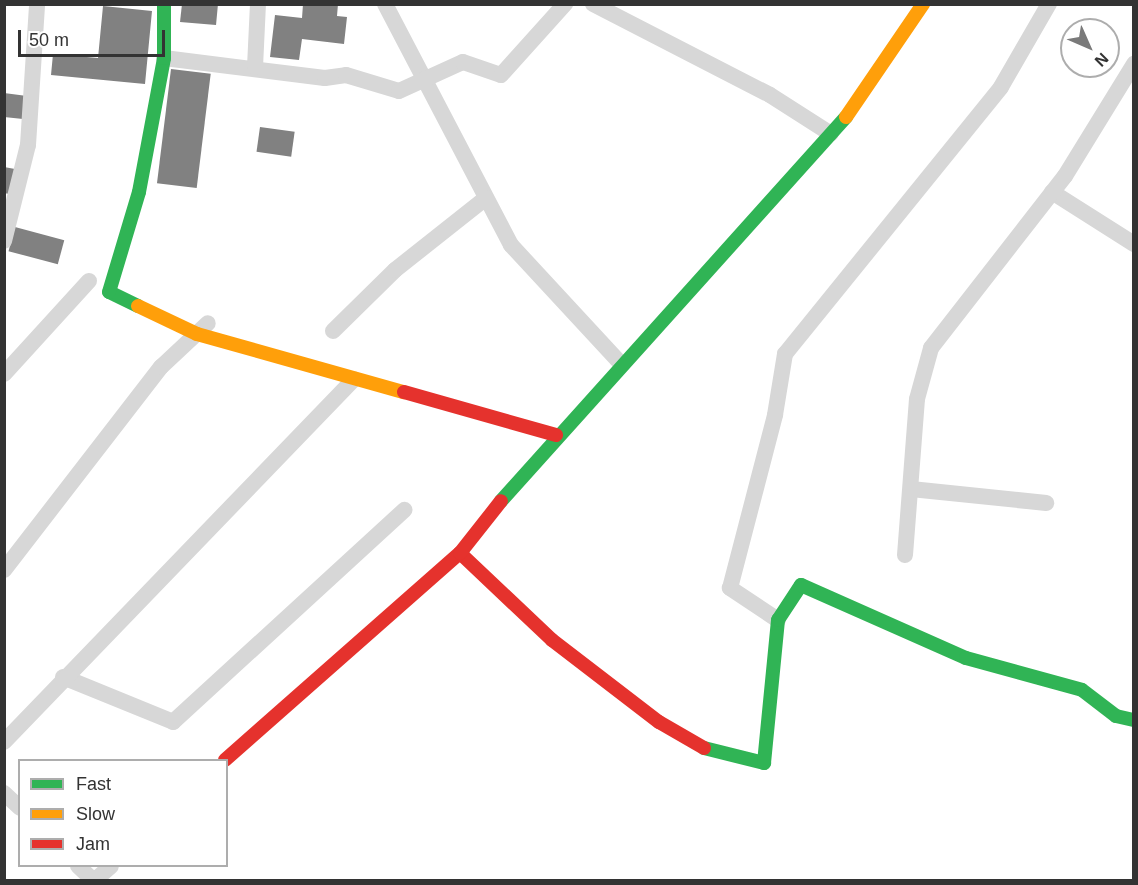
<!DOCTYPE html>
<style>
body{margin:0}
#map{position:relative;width:1138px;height:885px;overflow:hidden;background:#fff;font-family:Arial,sans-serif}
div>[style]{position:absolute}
.building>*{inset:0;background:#818181;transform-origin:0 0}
.street>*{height:16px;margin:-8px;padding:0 8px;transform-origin:8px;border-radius:8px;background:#d7d7d7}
.fast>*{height:14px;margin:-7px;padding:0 7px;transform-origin:7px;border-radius:7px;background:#30b455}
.slow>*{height:14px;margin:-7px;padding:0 7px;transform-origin:7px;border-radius:7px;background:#ff9f0a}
.jam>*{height:14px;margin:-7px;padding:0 7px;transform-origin:7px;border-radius:7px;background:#e5322d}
span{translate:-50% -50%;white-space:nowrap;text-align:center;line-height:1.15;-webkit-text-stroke:6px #fff;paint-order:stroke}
.frame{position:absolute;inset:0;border:6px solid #333;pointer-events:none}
.legend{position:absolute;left:18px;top:759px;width:210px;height:108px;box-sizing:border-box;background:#fff;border:2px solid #adadad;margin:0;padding:8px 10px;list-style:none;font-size:18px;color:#333}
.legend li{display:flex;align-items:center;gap:12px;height:30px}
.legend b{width:30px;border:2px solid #adadad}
.north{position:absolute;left:1060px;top:18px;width:60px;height:60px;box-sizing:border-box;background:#fff;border:2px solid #adadad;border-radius:50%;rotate:135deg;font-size:16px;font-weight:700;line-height:24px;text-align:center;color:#333}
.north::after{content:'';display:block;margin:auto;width:21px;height:27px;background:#7a7a7a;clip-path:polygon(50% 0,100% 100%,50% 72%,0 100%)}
.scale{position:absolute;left:18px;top:30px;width:147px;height:27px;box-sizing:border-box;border:3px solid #333;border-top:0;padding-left:8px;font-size:18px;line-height:21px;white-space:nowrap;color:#333;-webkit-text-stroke:4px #fff;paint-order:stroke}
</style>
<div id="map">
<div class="building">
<i style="clip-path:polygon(182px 4px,218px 4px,216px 25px,180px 22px)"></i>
<i style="clip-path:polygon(303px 4px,338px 4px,337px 16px,347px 17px,344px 44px,302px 39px,299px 60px,270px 57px,275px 15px,302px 18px)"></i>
<i style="clip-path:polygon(103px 6px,152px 11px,145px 84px,51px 75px,53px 54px,98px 58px)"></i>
<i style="left:171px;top:69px;width:40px;height:115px;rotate:7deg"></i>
<i style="clip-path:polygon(4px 93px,27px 96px,23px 119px,4px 117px)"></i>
<i style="left:260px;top:127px;width:35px;height:25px;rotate:8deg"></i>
<i style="clip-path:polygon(4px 167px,15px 169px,9px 194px,4px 193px)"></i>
<i style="left:15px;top:227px;width:51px;height:25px;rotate:15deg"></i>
</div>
<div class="street">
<i style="left:385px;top:4px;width:272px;rotate:62.4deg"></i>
<i style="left:511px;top:245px;width:163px;rotate:47.2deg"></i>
<i style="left:593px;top:4px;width:199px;rotate:27.2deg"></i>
<i style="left:770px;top:95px;width:72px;rotate:32.6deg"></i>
<i style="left:164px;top:58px;width:162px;rotate:7.1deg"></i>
<i style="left:325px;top:78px;width:21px;rotate:-8deg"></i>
<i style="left:346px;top:75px;width:55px;rotate:16.8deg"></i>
<i style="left:399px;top:91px;width:70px;rotate:-24.4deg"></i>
<i style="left:463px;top:62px;width:40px;rotate:18.9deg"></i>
<i style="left:501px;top:75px;width:96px;rotate:-48deg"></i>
<i style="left:255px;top:67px;width:63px;rotate:-87.3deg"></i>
<i style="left:1052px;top:192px;width:97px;rotate:32.4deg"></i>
<i style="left:4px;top:241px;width:99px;rotate:-76deg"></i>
<i style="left:28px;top:145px;width:141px;rotate:-86.3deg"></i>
<i style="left:333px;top:331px;width:87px;rotate:-44.5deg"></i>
<i style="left:395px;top:270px;width:116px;rotate:-38.4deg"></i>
<i style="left:4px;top:374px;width:126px;rotate:-47.6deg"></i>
<i style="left:911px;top:489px;width:136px;rotate:5.9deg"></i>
<i style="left:905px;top:555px;width:156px;rotate:-85.6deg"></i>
<i style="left:917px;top:399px;width:53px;rotate:-74.6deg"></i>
<i style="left:931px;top:348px;width:218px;rotate:-52.1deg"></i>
<i style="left:1065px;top:176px;width:132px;rotate:-58.4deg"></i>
<i style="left:4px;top:570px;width:257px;rotate:-52.3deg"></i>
<i style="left:161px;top:367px;width:64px;rotate:-43.1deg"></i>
<i style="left:778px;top:620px;width:58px;rotate:-146.3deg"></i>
<i style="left:730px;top:588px;width:179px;rotate:-75.4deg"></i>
<i style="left:775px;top:415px;width:62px;rotate:-80.7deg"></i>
<i style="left:785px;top:354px;width:343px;rotate:-51deg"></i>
<i style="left:1001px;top:87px;width:96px;rotate:-60deg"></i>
<i style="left:63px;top:677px;width:119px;rotate:22.2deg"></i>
<i style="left:173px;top:722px;width:314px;rotate:-42.5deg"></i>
<i style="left:4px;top:742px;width:504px;rotate:-46.04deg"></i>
<i style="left:4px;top:793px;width:22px;rotate:43deg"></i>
<i style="left:78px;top:866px;width:21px;rotate:43deg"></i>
<i style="left:95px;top:880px;width:21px;rotate:-41deg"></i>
</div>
<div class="fast">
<i style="left:138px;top:306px;width:32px;rotate:-154deg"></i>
<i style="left:109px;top:292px;width:104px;rotate:-73.3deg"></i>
<i style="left:139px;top:192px;width:136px;rotate:-79.4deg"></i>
<i style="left:164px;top:58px;width:54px;rotate:-90deg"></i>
<i style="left:501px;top:501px;width:516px;rotate:-48.06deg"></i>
<i style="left:704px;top:748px;width:62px;rotate:14deg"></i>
<i style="left:764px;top:763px;width:144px;rotate:-84.4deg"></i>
<i style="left:778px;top:620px;width:42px;rotate:-56.7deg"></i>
<i style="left:801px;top:585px;width:180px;rotate:23.9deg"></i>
<i style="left:966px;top:658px;width:120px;rotate:15.4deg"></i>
<i style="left:1082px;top:690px;width:43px;rotate:37.4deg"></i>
<i style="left:1116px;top:716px;width:18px;rotate:13deg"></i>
</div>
<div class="slow">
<i style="left:846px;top:117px;width:137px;rotate:-55.7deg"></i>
<i style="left:138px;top:306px;width:65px;rotate:25.4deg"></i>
<i style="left:197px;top:334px;width:215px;rotate:15.7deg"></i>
</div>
<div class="jam">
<i style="left:404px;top:392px;width:158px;rotate:15.8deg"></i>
<i style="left:460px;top:553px;width:127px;rotate:43.4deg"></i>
<i style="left:552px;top:640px;width:135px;rotate:37.5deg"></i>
<i style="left:659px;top:722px;width:52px;rotate:30deg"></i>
<i style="left:225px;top:760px;width:313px;rotate:-41.4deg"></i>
<i style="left:460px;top:553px;width:66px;rotate:-51.7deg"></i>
</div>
<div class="frame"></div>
<ul class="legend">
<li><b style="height:8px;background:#30b455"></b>Fast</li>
<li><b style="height:8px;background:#ff9f0a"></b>Slow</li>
<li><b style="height:8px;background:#e5322d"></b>Jam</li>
</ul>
<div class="north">N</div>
<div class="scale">50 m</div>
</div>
